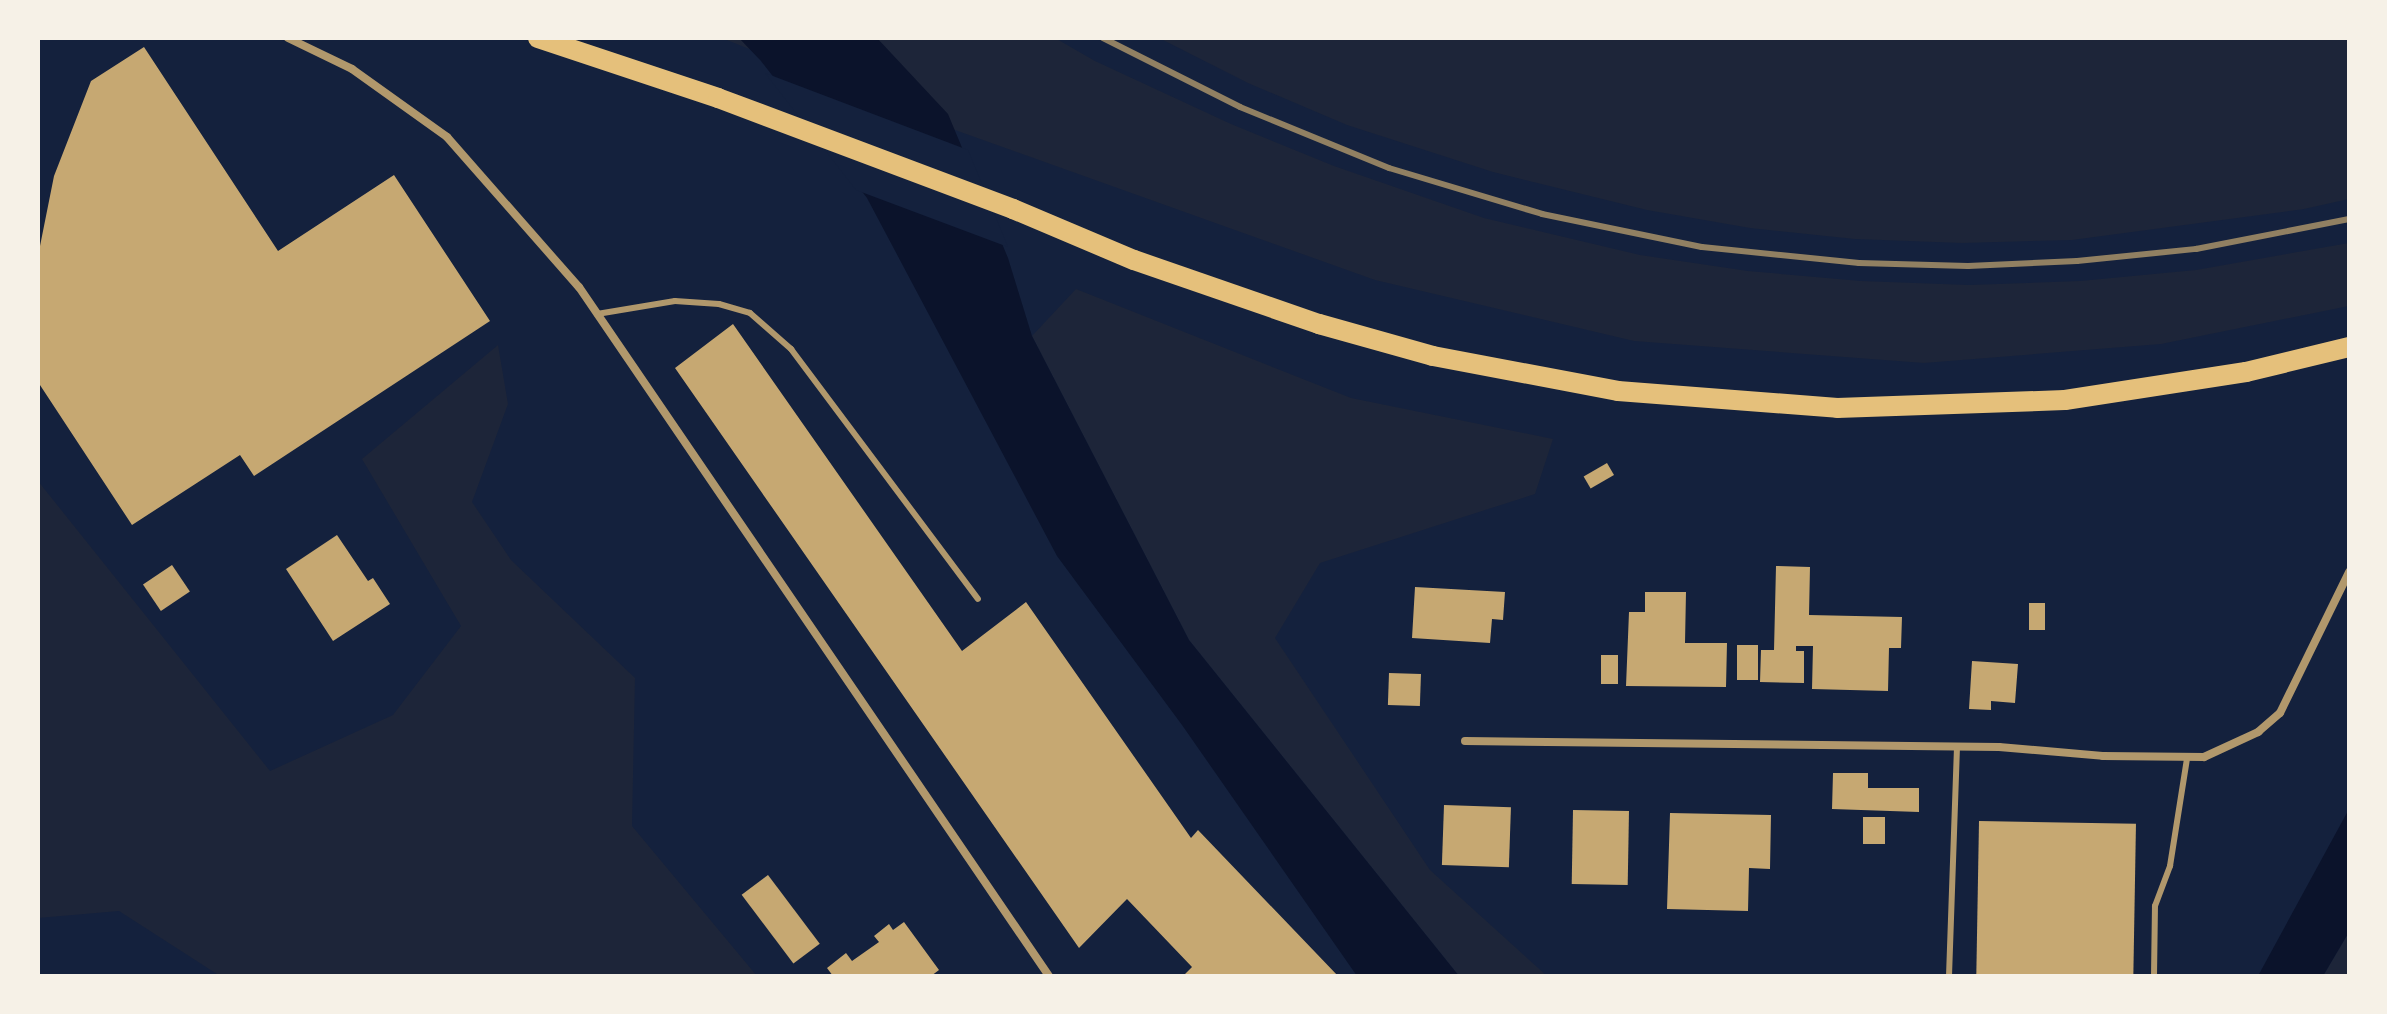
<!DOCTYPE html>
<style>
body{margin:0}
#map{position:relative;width:2387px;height:1014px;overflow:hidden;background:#14213d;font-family:"IBM Plex Sans",sans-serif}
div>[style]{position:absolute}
.green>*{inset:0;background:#1d2539}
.water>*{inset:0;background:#0b132b}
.pier>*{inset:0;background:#14213d}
.building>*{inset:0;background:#c6a872;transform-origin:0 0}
.service>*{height:6px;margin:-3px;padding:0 3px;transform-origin:3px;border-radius:3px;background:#b1986c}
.minor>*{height:8px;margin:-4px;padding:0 4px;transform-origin:4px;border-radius:4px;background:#b1986c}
.primary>*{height:20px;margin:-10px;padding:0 10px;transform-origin:10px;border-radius:10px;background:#e5c07b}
.rail>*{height:6px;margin:-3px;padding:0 3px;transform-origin:3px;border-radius:3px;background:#918062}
span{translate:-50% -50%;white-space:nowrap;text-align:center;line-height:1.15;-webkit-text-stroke:8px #f6f1e7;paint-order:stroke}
.frame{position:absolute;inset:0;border:40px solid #f6f1e7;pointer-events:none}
</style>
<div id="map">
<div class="green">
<i style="clip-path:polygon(722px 38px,1055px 38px,1095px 61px,1231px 124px,1334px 166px,1484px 218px,1640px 255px,1748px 271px,1861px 281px,1969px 285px,2080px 281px,2196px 270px,2349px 243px,2349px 306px,2161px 344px,1924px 363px,1634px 341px,1375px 280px,913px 115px)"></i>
<i style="clip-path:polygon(1159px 38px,2349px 38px,2349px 199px,2304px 209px,2072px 240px,1962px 243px,1855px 239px,1750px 228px,1647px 210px,1493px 172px,1347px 125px,1248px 83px)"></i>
<i style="clip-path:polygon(1076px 289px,1351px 398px,1553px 439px,1535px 494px,1320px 563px,1275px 638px,1430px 870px,1547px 976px,1459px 976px,1189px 640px,1032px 336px)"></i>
<i style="clip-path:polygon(498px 345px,508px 404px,472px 502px,511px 560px,635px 678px,632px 826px,757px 976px,220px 976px,119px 911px,38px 918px,38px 481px,270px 771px,393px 715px,461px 626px,362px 459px)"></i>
<i style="clip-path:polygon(2349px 932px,2349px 976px,2323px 976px)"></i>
</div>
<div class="water">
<i style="clip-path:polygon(739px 38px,877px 38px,948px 114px,1008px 258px,1032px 336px,1189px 640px,1459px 976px,1357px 976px,1182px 725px,1057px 556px,867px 198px,761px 61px)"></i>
<i style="clip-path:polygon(2349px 809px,2349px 932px,2323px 976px,2258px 976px)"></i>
</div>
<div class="pier">
<i style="clip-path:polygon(765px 73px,968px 150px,1008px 247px,856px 190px)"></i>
</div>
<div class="building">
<i style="clip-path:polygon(144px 47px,278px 251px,394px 175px,490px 321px,254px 476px,240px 455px,132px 525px,38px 382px,38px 256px,54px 176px,91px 81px)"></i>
<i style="clip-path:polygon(733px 324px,962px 651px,1026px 602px,1191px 838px,1198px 830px,1338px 976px,1183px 976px,1192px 967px,1127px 899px,1079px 948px,675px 368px)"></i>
<i style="left:1607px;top:463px;width:14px;height:27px;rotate:60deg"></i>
<i style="clip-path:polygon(337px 535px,368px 581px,373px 578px,390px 604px,333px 641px,286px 569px)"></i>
<i style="left:172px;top:565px;width:32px;height:35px;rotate:56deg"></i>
<i style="clip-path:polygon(1776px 566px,1810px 567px,1809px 615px,1902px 617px,1901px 648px,1889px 648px,1888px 691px,1812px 689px,1813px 646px,1796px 646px,1796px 651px,1804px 651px,1804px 683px,1760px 682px,1761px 650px,1774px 650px)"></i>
<i style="clip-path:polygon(1415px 587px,1505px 592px,1503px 620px,1492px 619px,1490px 643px,1412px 638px)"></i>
<i style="clip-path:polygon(1645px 592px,1686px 592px,1685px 643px,1727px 643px,1726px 687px,1626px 686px,1629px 612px,1645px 612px)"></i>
<i style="left:2029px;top:603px;width:16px;height:27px"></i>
<i style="left:1737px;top:645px;width:21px;height:35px"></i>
<i style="left:1601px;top:655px;width:17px;height:29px"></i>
<i style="clip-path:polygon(1972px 661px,2018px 664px,2015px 703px,1991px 701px,1991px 710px,1969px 709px)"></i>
<i style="left:1389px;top:673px;width:32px;height:32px;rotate:2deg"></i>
<i style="clip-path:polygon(1833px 773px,1868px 773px,1868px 788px,1919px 788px,1919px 812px,1832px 809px)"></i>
<i style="left:1444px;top:805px;width:67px;height:60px;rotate:2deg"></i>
<i style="left:1573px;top:810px;width:56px;height:74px;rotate:1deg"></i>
<i style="clip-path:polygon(1670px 813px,1771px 815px,1770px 869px,1749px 868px,1748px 911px,1667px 909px)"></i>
<i style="left:1863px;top:817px;width:22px;height:27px"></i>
<i style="left:1979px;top:821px;width:157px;height:155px;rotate:1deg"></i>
<i style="left:768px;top:875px;width:86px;height:33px;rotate:53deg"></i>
<i style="clip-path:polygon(904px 922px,939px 970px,931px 976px,833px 976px,827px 968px,846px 953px,852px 961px,879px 942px,874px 936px,889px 924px,893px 930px)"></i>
</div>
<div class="service">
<i style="left:597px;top:314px;width:79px;rotate:-9.5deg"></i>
<i style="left:675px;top:301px;width:44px;rotate:3.9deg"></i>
<i style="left:719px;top:304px;width:32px;rotate:16deg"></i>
<i style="left:750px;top:313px;width:55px;rotate:41.3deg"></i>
<i style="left:791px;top:349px;width:312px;rotate:53.2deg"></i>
<i style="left:1949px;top:976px;width:229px;rotate:-88deg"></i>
<i style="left:2154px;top:976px;width:70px;rotate:-89.2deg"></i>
<i style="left:2155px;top:906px;width:43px;rotate:-69.4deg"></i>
<i style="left:2170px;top:866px;width:108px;rotate:-81deg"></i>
</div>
<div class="minor">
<i style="left:288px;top:38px;width:71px;rotate:25.8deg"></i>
<i style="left:352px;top:69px;width:117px;rotate:35.6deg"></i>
<i style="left:447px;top:137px;width:200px;rotate:48.7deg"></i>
<i style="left:579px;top:287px;width:834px;rotate:55.7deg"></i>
<i style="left:1465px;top:741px;width:534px;rotate:0.64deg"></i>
<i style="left:1999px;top:747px;width:104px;rotate:4.9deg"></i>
<i style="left:2103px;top:756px;width:101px;rotate:0.6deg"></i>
<i style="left:2204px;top:757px;width:60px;rotate:-24.8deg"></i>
<i style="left:2258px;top:732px;width:29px;rotate:-41deg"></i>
<i style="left:2280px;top:713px;width:157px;rotate:-63.9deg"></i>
</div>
<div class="primary">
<i style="left:538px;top:38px;width:190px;rotate:18.4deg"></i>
<i style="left:718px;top:98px;width:315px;rotate:20.6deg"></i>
<i style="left:1013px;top:209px;width:131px;rotate:22.9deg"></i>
<i style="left:1134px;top:260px;width:196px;rotate:19.1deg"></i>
<i style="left:1319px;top:324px;width:118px;rotate:15.7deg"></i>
<i style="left:1433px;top:356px;width:188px;rotate:10.7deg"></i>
<i style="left:1618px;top:391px;width:220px;rotate:4.4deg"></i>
<i style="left:1837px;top:408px;width:228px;rotate:-2deg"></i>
<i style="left:2065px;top:400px;width:183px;rotate:-8.8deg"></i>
<i style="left:2246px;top:372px;width:106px;rotate:-13.6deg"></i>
</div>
<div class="rail">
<i style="left:1103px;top:38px;width:153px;rotate:26.7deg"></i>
<i style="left:1240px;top:107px;width:161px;rotate:22.3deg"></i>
<i style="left:1389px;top:168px;width:160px;rotate:16.7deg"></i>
<i style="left:1542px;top:214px;width:163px;rotate:11.7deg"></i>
<i style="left:1702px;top:247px;width:158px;rotate:5.8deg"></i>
<i style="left:1859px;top:263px;width:109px;rotate:1.6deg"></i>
<i style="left:1968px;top:266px;width:109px;rotate:-2.6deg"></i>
<i style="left:2077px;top:261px;width:120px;rotate:-5.8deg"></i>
<i style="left:2196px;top:249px;width:156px;rotate:-11.1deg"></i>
</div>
<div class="frame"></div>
</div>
